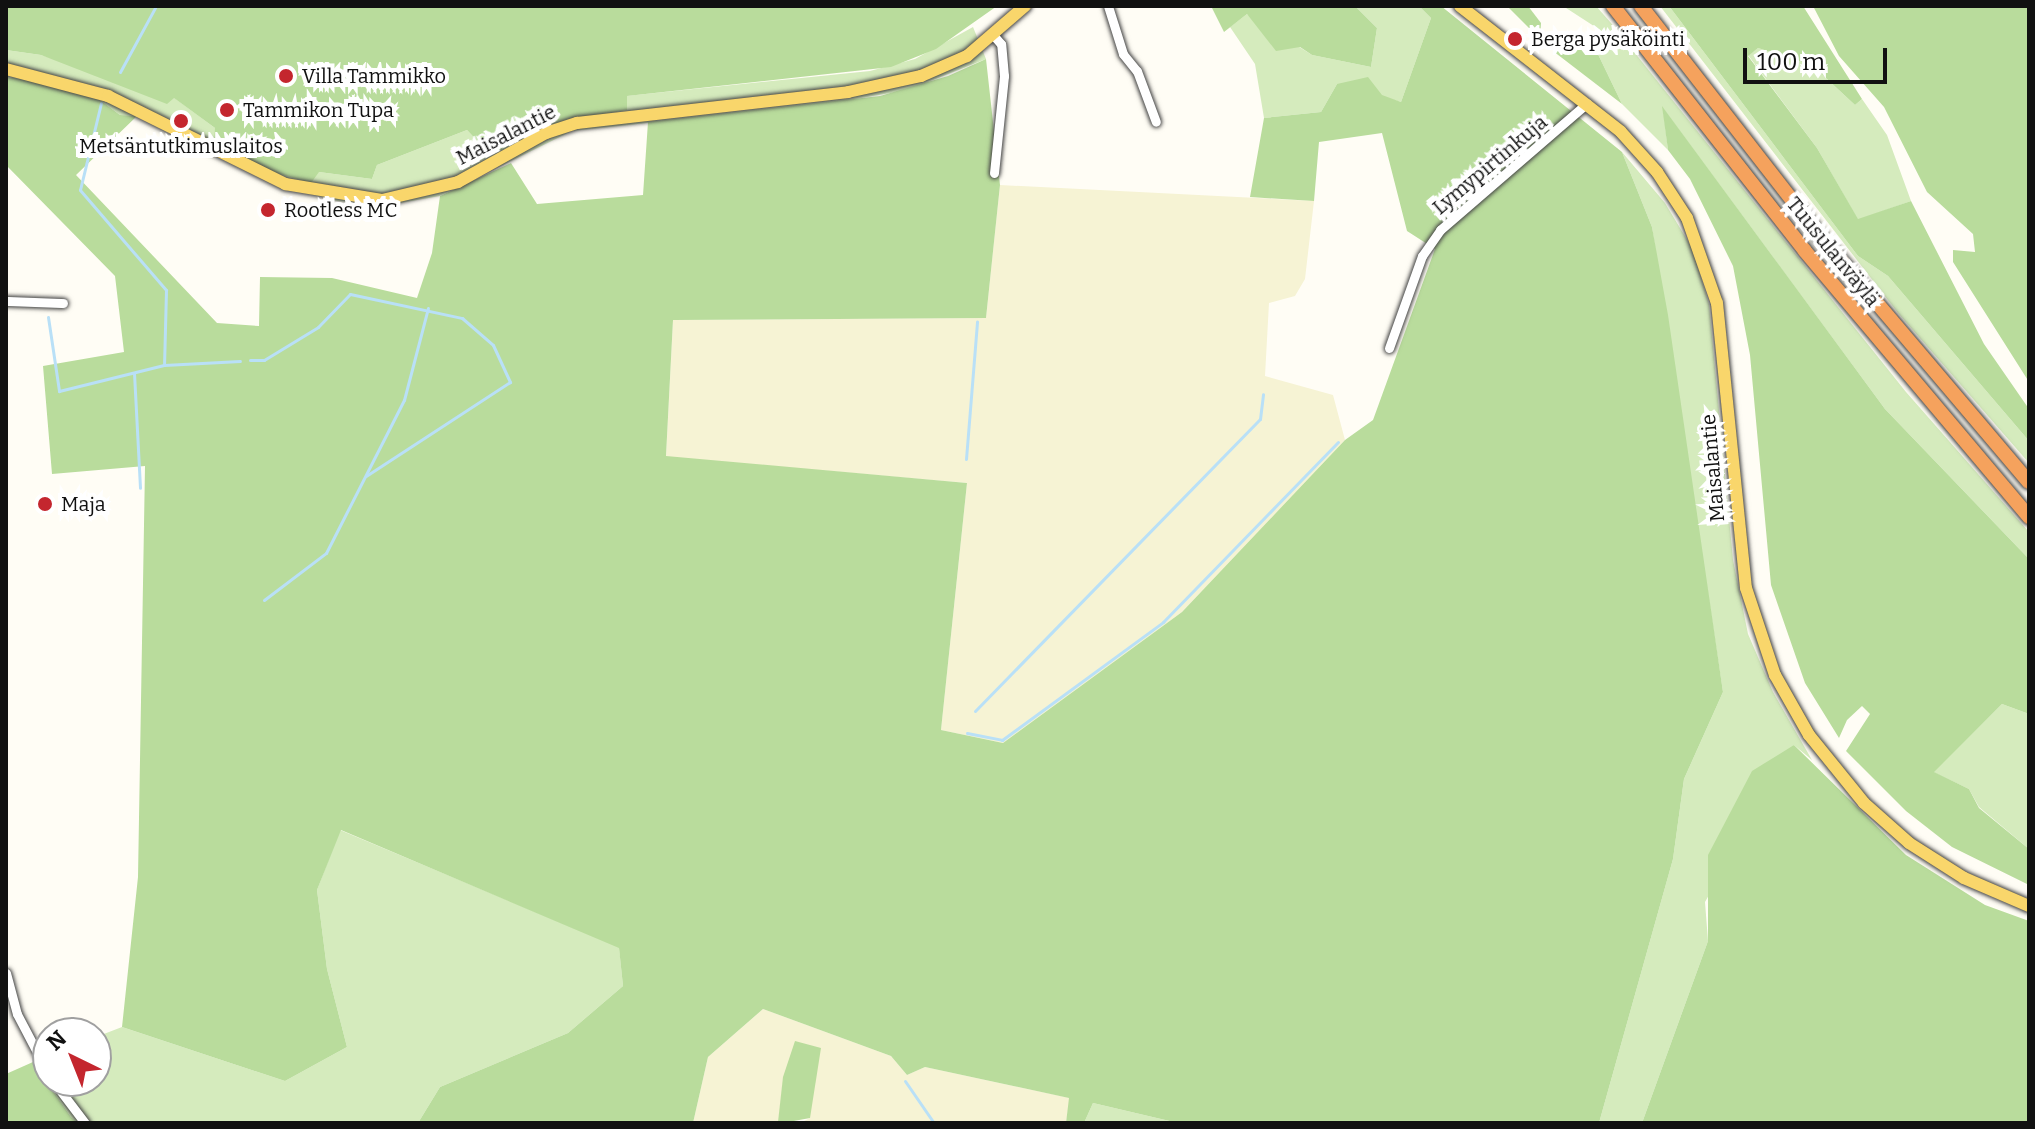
<!DOCTYPE html>
<meta charset="utf-8">
<style>
body{margin:0}
#map{position:relative;width:2035px;height:1129px;overflow:hidden;background:#fffdf5;font-family:Bitter,serif}
div>[style]{position:absolute}
.farmland>*{inset:0;background:#f6f3d4}
.green>*{inset:0;background:#d5ebbd}
.forest>*{inset:0;background:#b9dc9c}
.stream>*{height:3px;margin:-1.5px;padding:0 1.5px;transform-origin:1.5px;border-radius:1.5px;background:#b9e0f7}
.roads{filter:drop-shadow(0 0 2px #444) drop-shadow(0 0 2px #444)}
.minor>*{height:9px;margin:-4.5px;padding:0 4.5px;transform-origin:4.5px;border-radius:4.5px;background:#fff}
.major>*{height:12px;margin:-6px;padding:0 6px;transform-origin:6px;border-radius:6px;background:#f9d66b}
.highway>*{height:14px;margin:-7px;padding:0 7px;transform-origin:7px;border-radius:7px;background:#f5a25d}
.dots>*{width:22px;height:22px;translate:-50% -50%;box-sizing:border-box;border:4px solid #fff;border-radius:50%}
span{translate:-50% -50%;white-space:nowrap;text-align:center;line-height:1.15;-webkit-text-stroke:8px #fff;paint-order:stroke}
.poi-label{font-size:20px;color:#111}
.left{translate:0 -50%;text-align:left}
.street-label{font-size:20px;color:#111}
.frame{position:absolute;inset:0;border:8px solid #111;pointer-events:none}
.north{position:absolute;left:32px;top:1017px;width:80px;height:80px;box-sizing:border-box;background:#fff;border:2px solid #a0a0a0;border-radius:50%;rotate:317deg;font-size:22px;font-weight:700;line-height:32px;text-align:center;color:#111}
.north::after{content:'';display:block;margin:auto;width:28px;height:36px;background:#c4262e;clip-path:polygon(50% 0,100% 100%,50% 72%,0 100%)}
.scale{position:absolute;left:1743px;top:48px;width:144px;height:36px;box-sizing:border-box;border:4px solid #111;border-top:0;padding-left:10px;font-size:24px;line-height:28px;white-space:nowrap;color:#111;-webkit-text-stroke:6px #fff;paint-order:stroke}
</style>
<div id="map">
<div class="farmland">
<i style="clip-path:polygon(1000px 185px,1314px 201px,1305px 279px,1295px 296px,1269px 303px,1265px 376px,1333px 395px,1345px 440px,1182px 612px,1003px 743px,941px 730px,967px 483px,666px 457px,673px 320px,986px 318px)"></i>
<i style="clip-path:polygon(763px 1009px,891px 1056px,907px 1075px,925px 1067px,1070px 1098px,1066px 1123px,800px 1123px,810px 1118px,779px 1121px,783px 1123px,693px 1123px,708px 1057px)"></i>
</div>
<div class="green">
<i style="clip-path:polygon(1355px 6px,1419px 6px,1431px 18px,1401px 102px,1337px 84px,1321px 112px,1264px 118px,1255px 64px,1230px 27px,1247px 14px,1312px 55px,1371px 67px,1377px 28px)"></i>
<i style="clip-path:polygon(1563px 6px,1596px 6px,1611px 23px,1906px 392px,2029px 532px,2029px 559px,1885px 409px,1663px 108px,1668px 150px,1622px 104px,1595px 48px,1600px 30px)"></i>
<i style="clip-path:polygon(1660px 6px,1669px 6px,1858px 256px,1888px 276px,2029px 441px,2029px 463px,1898px 313px)"></i>
<i style="clip-path:polygon(973px 27px,986px 59px,908px 90px,826px 104px,572px 131px,440px 196px,389px 205px,337px 201px,288px 188px,137px 116px,120px 115px,100px 100px,47px 82px,6px 77px,6px 50px,41px 55px,173px 97px,215px 128px,319px 172px,372px 179px,377px 165px,467px 130px,482px 146px,490px 139px,500px 151px,548px 125px,627px 110px,626px 96px,870px 71px,915px 59px)"></i>
<i style="clip-path:polygon(1758px 48px,1812px 65px,1855px 105px,1862px 99px,1887px 135px,1911px 201px,1858px 220px,1817px 148px,1748px 55px)"></i>
<i style="clip-path:polygon(1622px 152px,1665px 203px,1692px 248px,1709px 304px,1733px 560px,1748px 634px,1773px 692px,1812px 760px,1794px 745px,1705px 902px,1708px 941px,1642px 1123px,1599px 1123px,1673px 859px,1684px 779px,1723px 692px,1652px 227px)"></i>
<i style="clip-path:polygon(2002px 704px,2029px 714px,2029px 849px,1979px 807px,1969px 789px,1933px 772px)"></i>
<i style="clip-path:polygon(340px 830px,619px 947px,623px 986px,568px 1033px,440px 1087px,418px 1123px,78px 1123px,71px 1117px,33px 1062px,48px 1056px,48px 1081px,96px 1081px,96px 1037px,122px 1027px,285px 1081px,347px 1047px,327px 969px,317px 890px)"></i>
<i style="clip-path:polygon(1093px 1103px,1178px 1123px,1084px 1123px)"></i>
</div>
<div class="forest">
<i style="clip-path:polygon(6px 6px,997px 6px,936px 49px,891px 67px,627px 96px,627px 110px,548px 125px,500px 151px,490px 139px,482px 146px,467px 130px,377px 165px,372px 179px,319px 172px,311px 183px,273px 172px,214px 142px,215px 128px,174px 98px,167px 104px,41px 55px,6px 50px)"></i>
<i style="clip-path:polygon(1211px 6px,1355px 6px,1377px 28px,1371px 67px,1312px 55px,1300px 47px,1276px 51px,1247px 14px,1224px 32px)"></i>
<i style="clip-path:polygon(1419px 6px,1441px 6px,1622px 152px,1652px 227px,1668px 315px,1723px 692px,1684px 779px,1673px 859px,1599px 1123px,1178px 1123px,1093px 1103px,1084px 1123px,1066px 1123px,1069px 1098px,925px 1067px,907px 1075px,891px 1056px,763px 1009px,708px 1057px,693px 1123px,418px 1123px,440px 1087px,568px 1033px,623px 986px,619px 948px,341px 830px,317px 890px,327px 969px,347px 1047px,285px 1081px,122px 1027px,138px 877px,145px 466px,52px 474px,43px 366px,124px 352px,115px 276px,6px 165px,6px 77px,47px 82px,100px 100px,120px 115px,137px 116px,76px 175px,217px 323px,259px 326px,260px 277px,332px 278px,417px 298px,432px 253px,440px 196px,511px 163px,537px 204px,643px 195px,648px 122px,880px 96px,948px 76px,986px 59px,1000px 185px,986px 318px,673px 320px,666px 456px,967px 483px,941px 730px,1003px 743px,1182px 612px,1345px 440px,1373px 420px,1435px 249px,1407px 231px,1382px 133px,1319px 142px,1314px 201px,1250px 197px,1264px 118px,1321px 112px,1337px 84px,1368px 77px,1382px 95px,1401px 102px,1431px 18px)"></i>
<i style="clip-path:polygon(1507px 6px,1528px 6px,1541px 23px,1540px 39px)"></i>
<i style="clip-path:polygon(1669px 6px,1803px 6px,1862px 99px,1855px 105px,1812px 65px,1758px 48px,1748px 56px,1817px 148px,1858px 219px,1911px 201px,1984px 344px,2029px 409px,2029px 441px,1888px 276px,1858px 256px)"></i>
<i style="clip-path:polygon(1813px 6px,2029px 6px,2029px 382px,1953px 262px,1953px 250px,1975px 252px,1973px 234px,1927px 192px,1884px 107px,1839px 56px)"></i>
<i style="clip-path:polygon(1555px 41px,1583px 50px,1595px 48px,1622px 104px,1553px 51px)"></i>
<i style="clip-path:polygon(1662px 106px,1885px 409px,2029px 559px,2029px 714px,2002px 704px,1934px 772px,1969px 789px,1979px 808px,2029px 849px,2029px 885px,1952px 847px,1906px 811px,1846px 751px,1870px 714px,1862px 706px,1847px 720px,1839px 738px,1805px 683px,1771px 585px,1750px 355px,1733px 266px,1690px 179px,1668px 150px)"></i>
<i style="clip-path:polygon(1794px 745px,1906px 855px,1985px 905px,2029px 921px,2029px 1123px,1642px 1123px,1708px 941px,1708px 855px,1752px 771px)"></i>
<i style="clip-path:polygon(795px 1041px,821px 1048px,810px 1118px,783px 1123px,778px 1122px,783px 1077px)"></i>
<i style="clip-path:polygon(33px 1062px,71px 1117px,78px 1123px,6px 1123px,6px 1074px)"></i>
</div>
<div class="stream">
<i style="left:120px;top:72px;width:75px;rotate:-61.4deg"></i>
<i style="left:101px;top:103px;width:89px;rotate:103.6deg"></i>
<i style="left:80px;top:190px;width:132px;rotate:49.3deg"></i>
<i style="left:166px;top:290px;width:75px;rotate:91.5deg"></i>
<i style="left:48px;top:317px;width:75px;rotate:81.5deg"></i>
<i style="left:59px;top:391px;width:108px;rotate:-13.9deg"></i>
<i style="left:164px;top:365px;width:76px;rotate:-3deg"></i>
<i style="left:250px;top:360px;width:14px"></i>
<i style="left:264px;top:360px;width:63px;rotate:-31.4deg"></i>
<i style="left:318px;top:327px;width:46px;rotate:-45.9deg"></i>
<i style="left:350px;top:294px;width:115px;rotate:12.1deg"></i>
<i style="left:462px;top:318px;width:41px;rotate:41.1deg"></i>
<i style="left:493px;top:345px;width:41px;rotate:65.3deg"></i>
<i style="left:510px;top:382px;width:172px;rotate:146.9deg"></i>
<i style="left:134px;top:373px;width:115px;rotate:87deg"></i>
<i style="left:966px;top:459px;width:138px;rotate:-85.4deg"></i>
<i style="left:264px;top:600px;width:78px;rotate:-37.2deg"></i>
<i style="left:326px;top:553px;width:172px;rotate:-63deg"></i>
<i style="left:404px;top:400px;width:95px;rotate:-75.4deg"></i>
<i style="left:975px;top:711px;width:408px;rotate:-45.7deg"></i>
<i style="left:1260px;top:419px;width:25px;rotate:-83deg"></i>
<i style="left:967px;top:733px;width:36px;rotate:11deg"></i>
<i style="left:1002px;top:740px;width:200px;rotate:-36.2deg"></i>
<i style="left:1163px;top:622px;width:251px;rotate:-45.8deg"></i>
<i style="left:905px;top:1081px;width:51px;rotate:55.4deg"></i>
</div>
<div class="roads">
<div class="minor">
<i style="left:1108px;top:6px;width:50px;rotate:72.6deg"></i>
<i style="left:1123px;top:54px;width:22px;rotate:51deg"></i>
<i style="left:1137px;top:71px;width:54px;rotate:69.6deg"></i>
<i style="left:994px;top:173px;width:98px;rotate:-84.1deg"></i>
<i style="left:1004px;top:76px;width:32px;rotate:-95deg"></i>
<i style="left:1001px;top:44px;width:11px;rotate:-131deg"></i>
<i style="left:6px;top:301px;width:57px;rotate:2deg"></i>
<i style="left:1389px;top:348px;width:98px;rotate:-70.3deg"></i>
<i style="left:1422px;top:256px;width:32px;rotate:-55deg"></i>
<i style="left:1440px;top:230px;width:194px;rotate:-40.8deg"></i>
<i style="left:6px;top:973px;width:42px;rotate:75deg"></i>
<i style="left:17px;top:1014px;width:67px;rotate:62.3deg"></i>
<i style="left:53px;top:1081px;width:53px;rotate:52.7deg"></i>
</div>
<div class="major">
<i style="left:1460px;top:6px;width:204px;rotate:38deg"></i>
<i style="left:1621px;top:132px;width:54px;rotate:48deg"></i>
<i style="left:1657px;top:172px;width:55px;rotate:56.9deg"></i>
<i style="left:1687px;top:218px;width:90px;rotate:70.6deg"></i>
<i style="left:1717px;top:303px;width:286px;rotate:84.2deg"></i>
<i style="left:1746px;top:588px;width:92px;rotate:71.6deg"></i>
<i style="left:1775px;top:675px;width:69px;rotate:60.5deg"></i>
<i style="left:1809px;top:735px;width:87px;rotate:51deg"></i>
<i style="left:1864px;top:803px;width:60px;rotate:41.6deg"></i>
<i style="left:1909px;top:843px;width:65px;rotate:32.5deg"></i>
<i style="left:1964px;top:878px;width:71px;rotate:23.3deg"></i>
<i style="left:6px;top:69px;width:106px;rotate:14.8deg"></i>
<i style="left:108px;top:96px;width:198px;rotate:26.4deg"></i>
<i style="left:285px;top:184px;width:98px;rotate:9.4deg"></i>
<i style="left:382px;top:200px;width:78px;rotate:-13.3deg"></i>
<i style="left:458px;top:182px;width:101px;rotate:-29.1deg"></i>
<i style="left:546px;top:133px;width:33px;rotate:-18deg"></i>
<i style="left:577px;top:123px;width:273px;rotate:-6.5deg"></i>
<i style="left:848px;top:92px;width:75px;rotate:-12.4deg"></i>
<i style="left:921px;top:76px;width:50px;rotate:-23.5deg"></i>
<i style="left:967px;top:56px;width:77px;rotate:-40.8deg"></i>
</div>
<div class="highway">
<i style="left:1613px;top:6px;width:311px;rotate:51.9deg"></i>
<i style="left:1805px;top:251px;width:348px;rotate:49.9deg"></i>
<i style="left:1641px;top:6px;width:293px;rotate:52.1deg"></i>
<i style="left:1821px;top:237px;width:321px;rotate:49.7deg"></i>
</div>
</div>
<div class="dots">
<i style="left:1515px;top:39px;background:#c4262e"></i>
<i style="left:286px;top:76px;background:#c4262e"></i>
<i style="left:227px;top:110px;background:#c4262e"></i>
<i style="left:181px;top:121px;background:#c4262e"></i>
<i style="left:268px;top:210px;background:#c4262e"></i>
<i style="left:45px;top:504px;background:#c4262e"></i>
</div>
<div class="poi-label">
<span class="left" style="left:1531px;top:39px">Berga pysäköinti</span>
<span class="left" style="left:302px;top:76px">Villa Tammikko</span>
<span class="left" style="left:243px;top:110px">Tammikon Tupa</span>
<span style="left:181px;top:146px">Metsäntutkimuslaitos</span>
<span class="left" style="left:284px;top:210px">Rootless MC</span>
<span class="left" style="left:61px;top:504px">Maja</span>
</div>
<div class="street-label">
<span style="left:506px;top:135px;rotate:-27deg">Maisalantie</span>
<span style="left:1490px;top:165px;rotate:-40deg">Lymypirtinkuja</span>
<span style="left:1833px;top:252px;rotate:51deg">Tuusulanväylä</span>
<span style="left:1713px;top:468px;rotate:-95deg">Maisalantie</span>
</div>
<div class="frame"></div>
<div class="north">N</div>
<div class="scale">100 m</div>
</div>
